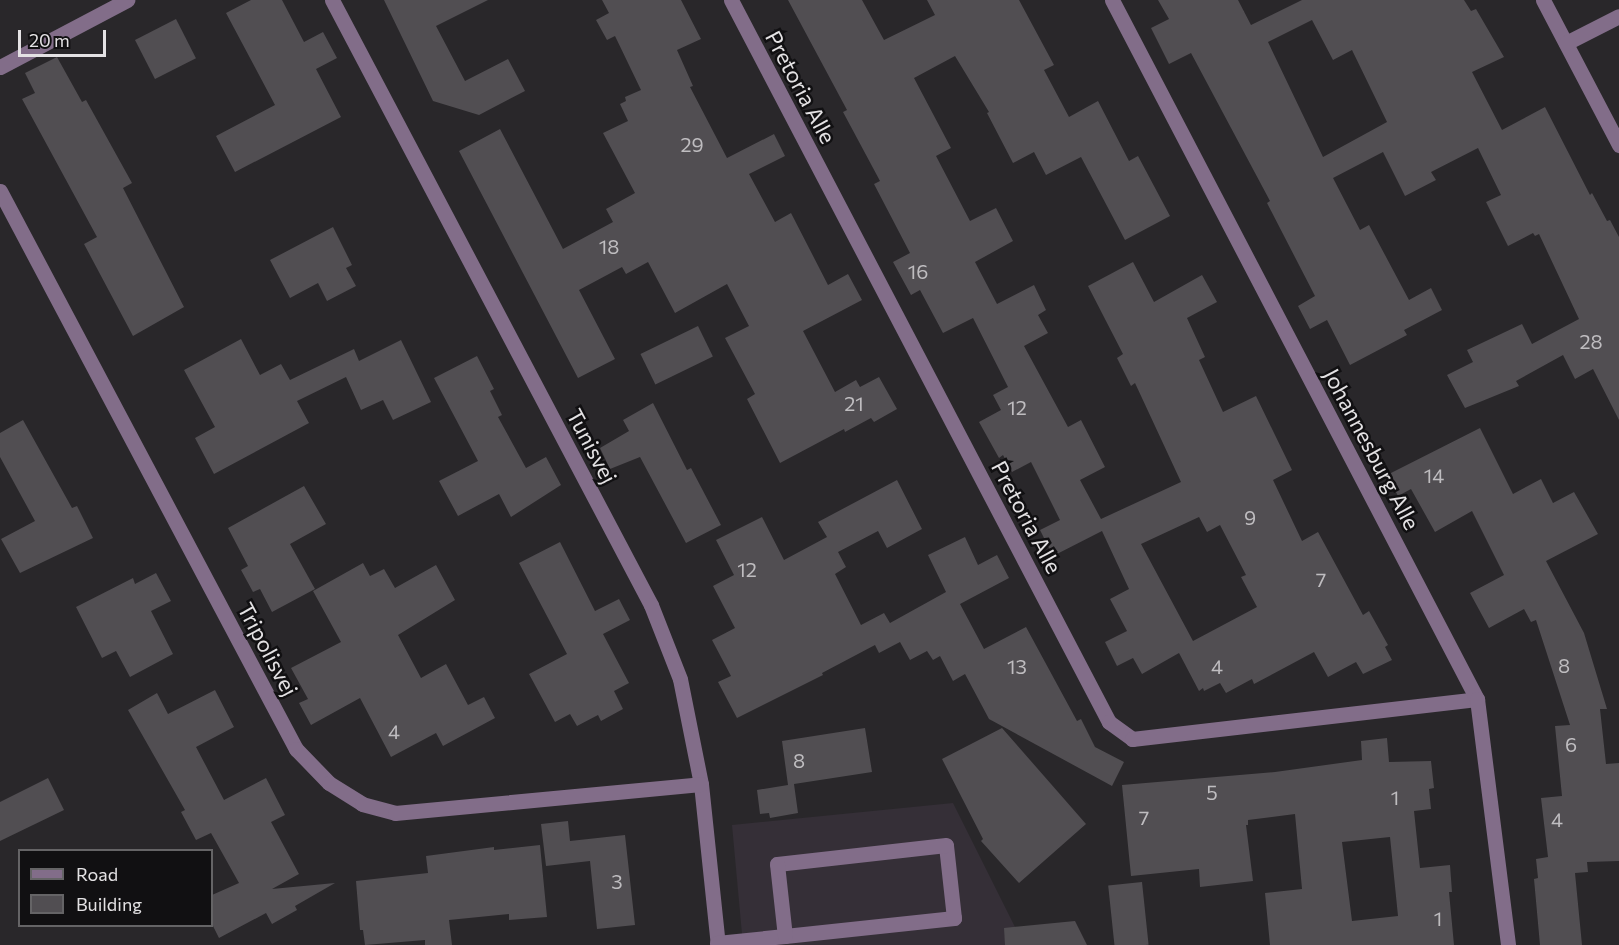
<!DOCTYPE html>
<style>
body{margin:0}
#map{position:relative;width:1619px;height:945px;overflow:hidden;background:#29272a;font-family:Commissioner,sans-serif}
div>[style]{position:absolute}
.built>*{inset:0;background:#352f37}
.building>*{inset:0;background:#514e52;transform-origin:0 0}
.minor>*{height:15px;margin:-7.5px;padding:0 7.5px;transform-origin:7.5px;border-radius:7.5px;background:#826d89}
span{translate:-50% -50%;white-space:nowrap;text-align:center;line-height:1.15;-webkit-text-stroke:5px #111012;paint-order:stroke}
.number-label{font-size:20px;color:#bfbdc0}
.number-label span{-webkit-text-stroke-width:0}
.street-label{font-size:22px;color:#e4e2e4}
.legend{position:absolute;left:18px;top:849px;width:195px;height:78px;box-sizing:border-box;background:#111012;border:2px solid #656466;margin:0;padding:8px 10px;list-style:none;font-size:18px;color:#e4e2e4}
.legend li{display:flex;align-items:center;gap:12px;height:30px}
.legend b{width:30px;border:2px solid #656466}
.scale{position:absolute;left:18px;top:30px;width:88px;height:27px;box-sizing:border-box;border:3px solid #e4e2e4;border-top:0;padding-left:8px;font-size:18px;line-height:21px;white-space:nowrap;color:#e4e2e4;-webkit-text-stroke:4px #111012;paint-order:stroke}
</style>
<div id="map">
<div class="built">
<i style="clip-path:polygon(953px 803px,1024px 945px,743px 945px,732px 825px)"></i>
</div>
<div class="building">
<i style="clip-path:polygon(251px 0,282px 0,304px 42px,323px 32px,337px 58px,316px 69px,341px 117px,235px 172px,216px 136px,275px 105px,226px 13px)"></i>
<i style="clip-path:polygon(384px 0,488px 0,436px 26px,465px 81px,508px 59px,525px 91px,479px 115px,433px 101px)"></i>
<i style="clip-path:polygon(602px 0,681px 0,701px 39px,677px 50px,693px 86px,690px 87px,727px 158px,774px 134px,785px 156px,749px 174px,775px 222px,791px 213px,828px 285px,848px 274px,862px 300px,803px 331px,835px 392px,856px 380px,860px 387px,879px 377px,897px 409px,874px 422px,871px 418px,845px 432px,844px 429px,780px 463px,747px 399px,755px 394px,725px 338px,749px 326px,727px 284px,675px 313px,648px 262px,626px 274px,622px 267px,579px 290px,615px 359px,578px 378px,459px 151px,500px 129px,563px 249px,613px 222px,606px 209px,635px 193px,603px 133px,628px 121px,620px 104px,626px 101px,625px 97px,641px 90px,615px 36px,607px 40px,596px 20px,609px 13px)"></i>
<i style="clip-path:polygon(evenodd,788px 0,862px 0,884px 40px,935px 15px,927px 0,1019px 0,1054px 65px,1044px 70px,1069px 117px,1098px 101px,1129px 161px,1138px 156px,1170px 216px,1125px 240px,1081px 157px,1046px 175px,1034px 152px,1013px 163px,987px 113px,989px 112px,955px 56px,914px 78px,951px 148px,936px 156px,970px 221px,996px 208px,1013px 241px,975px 262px,997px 304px,1034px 285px,1046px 310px,1038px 315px,1048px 333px,1024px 346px,1068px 427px,1081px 420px,1105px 467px,1080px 480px,1101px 519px,1181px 482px,1135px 383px,1131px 386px,1117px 358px,1123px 354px,1088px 286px,1133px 262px,1154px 302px,1202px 275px,1217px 302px,1187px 318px,1205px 357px,1199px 360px,1223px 412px,1256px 396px,1292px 470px,1273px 480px,1302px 541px,1318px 532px,1363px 615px,1369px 611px,1388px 645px,1385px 647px,1392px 660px,1363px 674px,1356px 662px,1328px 677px,1314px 652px,1254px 684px,1252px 679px,1226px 693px,1220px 683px,1204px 691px,1203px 688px,1199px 691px,1179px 653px,1142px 674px,1133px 658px,1117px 666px,1105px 642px,1127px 631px,1110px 599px,1129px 589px,1102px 531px,1053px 556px,1040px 530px,1060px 520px,1031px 462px,1012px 472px,1003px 455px,999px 458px,979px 422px,1001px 410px,993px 395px,1008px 387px,973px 318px,943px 333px,920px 290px,911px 295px,893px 262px,910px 253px,874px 184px,880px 181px,843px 112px,847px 110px,788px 0,1199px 517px,1207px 532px,1220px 525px,1246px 575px,1241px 577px,1257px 607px,1193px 641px,1141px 544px,1199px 517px)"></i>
<i style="clip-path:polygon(evenodd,1158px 0,1238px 0,1251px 25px,1302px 0,1464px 0,1471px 11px,1476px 9px,1504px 57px,1472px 72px,1502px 130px,1545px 107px,1590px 195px,1592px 193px,1607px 221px,1610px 220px,1619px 237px,1619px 420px,1593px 369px,1575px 379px,1563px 355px,1516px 381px,1519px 386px,1465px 408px,1447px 375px,1473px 362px,1467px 350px,1522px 324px,1532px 344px,1579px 319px,1539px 234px,1535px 236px,1533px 233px,1508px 246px,1486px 202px,1501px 195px,1478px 148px,1431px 172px,1436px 180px,1405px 196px,1383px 152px,1333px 178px,1360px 230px,1369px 225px,1409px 300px,1431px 288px,1442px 310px,1404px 330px,1407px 335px,1350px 365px,1327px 320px,1310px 329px,1298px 306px,1315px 296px,1267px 203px,1270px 201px,1191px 53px,1169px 64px,1151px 28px,1169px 19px,1158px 0,1312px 20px,1333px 60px,1352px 50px,1387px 122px,1323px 157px,1268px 42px,1312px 20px)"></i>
<i style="left:176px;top:19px;width:44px;height:46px;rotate:63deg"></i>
<i style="clip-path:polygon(57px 57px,82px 102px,86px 100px,132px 183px,123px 188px,184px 307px,133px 336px,84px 244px,97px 237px,22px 99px,35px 93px,25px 73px)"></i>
<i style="clip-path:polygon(333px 227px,352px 265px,346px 268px,356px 286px,327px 301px,318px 283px,290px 298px,270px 260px)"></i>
<i style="left:698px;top:326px;width:34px;height:64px;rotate:64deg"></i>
<i style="clip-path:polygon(241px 339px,260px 375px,281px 364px,290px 380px,354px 349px,359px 361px,401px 340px,431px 402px,393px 420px,383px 400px,361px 410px,346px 377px,297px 401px,309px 423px,214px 474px,195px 438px,215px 427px,184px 370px)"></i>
<i style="clip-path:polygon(477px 356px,494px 389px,490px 391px,502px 415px,498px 417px,526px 468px,546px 457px,561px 485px,511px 517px,499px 494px,458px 516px,439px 481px,478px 461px,434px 378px)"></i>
<i style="clip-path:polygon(653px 403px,687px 470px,691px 468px,721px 525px,686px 543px,640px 457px,610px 469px,600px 448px,629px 431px,623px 420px)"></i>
<i style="clip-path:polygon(23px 420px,72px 508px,77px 506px,93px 538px,20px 573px,1px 539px,35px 521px,0 457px,0 433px)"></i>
<i style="clip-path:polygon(1480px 428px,1513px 494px,1541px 479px,1553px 503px,1574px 492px,1598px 534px,1546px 561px,1584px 633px,1607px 709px,1600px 709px,1606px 764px,1619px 763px,1619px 861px,1587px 862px,1588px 872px,1575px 873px,1582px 945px,1540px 945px,1534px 879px,1538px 878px,1536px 859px,1548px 857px,1541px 798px,1562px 796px,1555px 726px,1570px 725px,1536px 620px,1531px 622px,1524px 609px,1489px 628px,1470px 593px,1504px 575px,1472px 511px,1435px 532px,1411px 489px,1398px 496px,1387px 475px)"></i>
<i style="clip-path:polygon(897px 480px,922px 529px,887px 548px,878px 531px,838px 552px,846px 567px,835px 574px,861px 625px,884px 613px,890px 623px,946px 592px,928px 555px,965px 537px,978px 565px,997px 555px,1009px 578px,960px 604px,984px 649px,1026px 627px,1077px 721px,1081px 719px,1095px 747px,1124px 762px,1112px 786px,989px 719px,965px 674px,953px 681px,940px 656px,933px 660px,927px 651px,910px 660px,900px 642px,879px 653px,875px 645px,822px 673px,823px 675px,737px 718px,718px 682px,731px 676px,712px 640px,735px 628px,713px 586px,734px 575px,716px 540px,762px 517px,784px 560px,827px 537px,818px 522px)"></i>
<i style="clip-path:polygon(304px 486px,326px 524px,290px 544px,315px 589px,272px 612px,260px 589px,253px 592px,241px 570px,248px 566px,228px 528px)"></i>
<i style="clip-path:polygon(560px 542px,595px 611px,619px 599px,630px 620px,603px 634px,629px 683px,614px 691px,623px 709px,601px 721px,598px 715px,577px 726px,570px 714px,555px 722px,529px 674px,567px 654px,519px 563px)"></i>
<i style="clip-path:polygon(363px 563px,370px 576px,384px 569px,395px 588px,436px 565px,455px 600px,398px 635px,421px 678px,446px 664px,468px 705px,484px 697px,495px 718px,443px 746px,436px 733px,391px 757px,360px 698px,311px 725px,299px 703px,308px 699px,291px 668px,341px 642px,313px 591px)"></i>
<i style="clip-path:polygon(156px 573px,171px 601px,151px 611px,173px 654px,130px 677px,116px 651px,102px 658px,76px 607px,133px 578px,135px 584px)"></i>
<i style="clip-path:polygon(215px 690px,234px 727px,196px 747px,224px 800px,266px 778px,285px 815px,271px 822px,299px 874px,272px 889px,335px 883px,295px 906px,297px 910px,272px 924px,266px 913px,219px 938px,212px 924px,212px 895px,239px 883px,211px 833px,196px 840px,181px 812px,185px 810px,128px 710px,157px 693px,168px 714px)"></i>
<i style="clip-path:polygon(865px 728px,872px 772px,794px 784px,798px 813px,770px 818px,769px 813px,760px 814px,757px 790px,788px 785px,782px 741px)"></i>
<i style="clip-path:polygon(1002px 728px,1086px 824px,1019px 883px,981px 841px,983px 839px,942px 759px)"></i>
<i style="clip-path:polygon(evenodd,1387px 738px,1389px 762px,1431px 761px,1434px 788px,1429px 789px,1431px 809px,1414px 811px,1420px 868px,1450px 865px,1452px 892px,1449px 892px,1454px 945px,1270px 945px,1265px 893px,1302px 889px,1295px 814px,1248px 820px,1248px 825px,1246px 825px,1253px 881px,1200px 887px,1199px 869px,1131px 876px,1122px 785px,1275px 772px,1362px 760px,1361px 741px,1387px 738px,1390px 837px,1398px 916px,1352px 921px,1342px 842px,1390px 837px)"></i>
<i style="clip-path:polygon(48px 778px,64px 810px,0 841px,0 802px)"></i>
<i style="clip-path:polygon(568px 821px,570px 841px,625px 835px,635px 925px,597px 929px,590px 861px,546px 866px,541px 824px)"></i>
<i style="clip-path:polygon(540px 845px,547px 917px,509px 920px,509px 914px,449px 920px,452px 945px,425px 945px,425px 940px,365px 945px,363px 930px,360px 930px,356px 881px,428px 873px,426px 856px,494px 847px,494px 850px)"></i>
<i style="left:1142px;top:882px;width:63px;height:34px;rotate:84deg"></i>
<i style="clip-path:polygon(1075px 921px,1087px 945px,1005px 945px,1004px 928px)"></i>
</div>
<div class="minor">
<i style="left:332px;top:0;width:684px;rotate:62.2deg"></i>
<i style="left:651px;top:605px;width:79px;rotate:68.6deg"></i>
<i style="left:680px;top:679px;width:107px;rotate:78.7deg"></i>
<i style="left:701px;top:784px;width:162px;rotate:84deg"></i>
<i style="left:731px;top:0;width:815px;rotate:62.37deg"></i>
<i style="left:1109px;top:722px;width:29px;rotate:36deg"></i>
<i style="left:1132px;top:739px;width:347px;rotate:-6.6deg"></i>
<i style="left:1112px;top:0;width:789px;rotate:62.43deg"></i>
<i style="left:1477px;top:699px;width:248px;rotate:82.8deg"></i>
<i style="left:1543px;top:0;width:164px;rotate:62.3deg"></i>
<i style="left:1566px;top:43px;width:59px;rotate:-27deg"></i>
<i style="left:0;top:67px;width:144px;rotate:-27.8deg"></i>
<i style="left:0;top:191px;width:632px;rotate:62.06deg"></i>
<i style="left:296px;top:749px;width:47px;rotate:45.9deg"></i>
<i style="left:329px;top:783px;width:39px;rotate:32deg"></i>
<i style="left:362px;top:804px;width:34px;rotate:15deg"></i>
<i style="left:395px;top:813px;width:307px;rotate:-5.4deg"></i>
<i style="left:717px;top:943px;width:68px;rotate:-5.9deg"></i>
<i style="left:785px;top:936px;width:170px;rotate:-6.1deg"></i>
<i style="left:954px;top:918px;width:73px;rotate:-96.3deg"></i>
<i style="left:946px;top:845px;width:170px;rotate:173.6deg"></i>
<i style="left:777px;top:864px;width:72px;rotate:83.7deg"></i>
</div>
<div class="number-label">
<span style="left:692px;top:144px">29</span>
<span style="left:609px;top:246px">18</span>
<span style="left:918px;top:271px">16</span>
<span style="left:1591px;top:341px">28</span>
<span style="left:854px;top:403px">21</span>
<span style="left:1017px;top:407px">12</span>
<span style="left:1434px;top:475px">14</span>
<span style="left:1250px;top:517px">9</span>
<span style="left:747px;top:569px">12</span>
<span style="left:1321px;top:579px">7</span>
<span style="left:1564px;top:665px">8</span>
<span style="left:1017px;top:666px">13</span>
<span style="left:1217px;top:666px">4</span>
<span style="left:394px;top:731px">4</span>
<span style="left:1571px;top:744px">6</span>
<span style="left:799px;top:760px">8</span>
<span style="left:1212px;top:792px">5</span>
<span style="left:1395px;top:797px">1</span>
<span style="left:1144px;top:817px">7</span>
<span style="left:1557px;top:819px">4</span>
<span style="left:617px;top:881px">3</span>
<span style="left:1438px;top:918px">1</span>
</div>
<div class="street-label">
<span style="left:801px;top:87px;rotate:62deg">Pretoria Alle</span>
<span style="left:592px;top:446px;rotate:62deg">Tunisvej</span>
<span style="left:1372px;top:449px;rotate:62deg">Johannesburg Alle</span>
<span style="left:1027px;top:517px;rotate:62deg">Pretoria Alle</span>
<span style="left:268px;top:649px;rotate:62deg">Tripolisvej</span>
</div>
<ul class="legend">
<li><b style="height:8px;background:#826d89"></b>Road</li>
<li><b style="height:16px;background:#514e52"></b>Building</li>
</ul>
<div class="scale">20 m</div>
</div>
